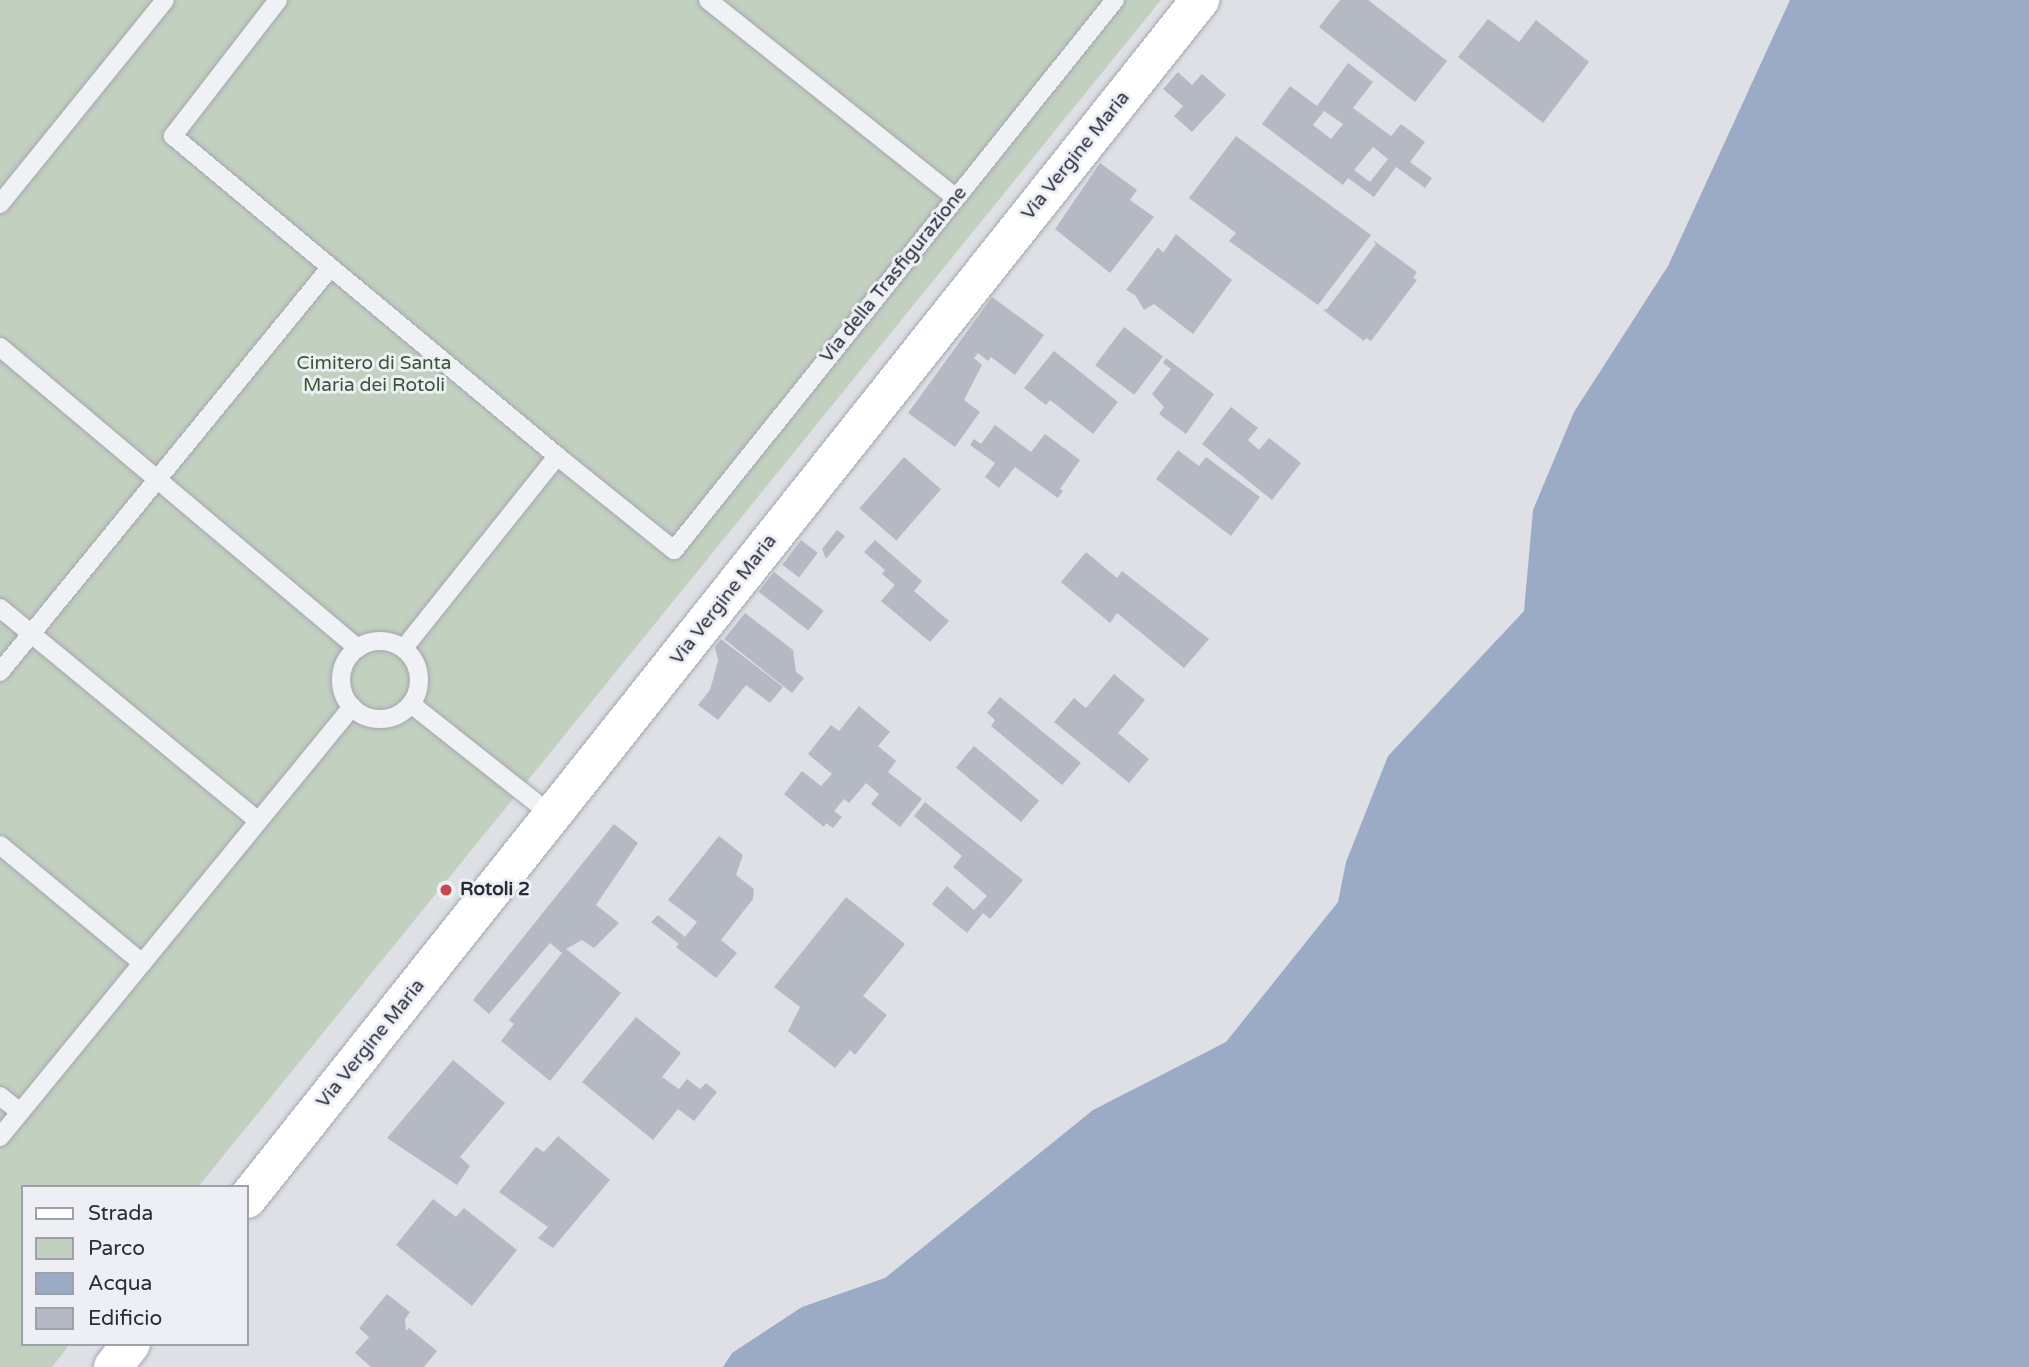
<!DOCTYPE html>
<style>
body{margin:0}
#map{position:relative;width:2029px;height:1367px;overflow:hidden;background:#dee0e6;font-family:"Varela Round",sans-serif}
div>[style]{position:absolute}
.green>*{inset:0;background:#c2d0bf}
.water>*{inset:0;background:#9babc5}
.building>*{inset:0;background:#b5b9c3;transform-origin:0 0}
.roads{filter:drop-shadow(0 0 2px #a4a7b0) drop-shadow(0 0 2px #a4a7b0)}
.lane>*{height:18px;margin:-9px;padding:0 9px;transform-origin:9px;border-radius:9px;background:#f0f1f5}
.lane>.ring{margin:-9px;padding:0;box-sizing:content-box;background:none;border:18px solid #f0f1f5;border-radius:50%}
.secondary>*{height:38px;margin:-19px;padding:0 19px;transform-origin:19px;border-radius:19px;background:#fff}
.dots>*{width:19px;height:19px;translate:-50% -50%;box-sizing:border-box;border:4px solid #edeff4;border-radius:50%}
span{translate:-50% -50%;white-space:nowrap;text-align:center;line-height:1.15;-webkit-text-stroke:6px #edeff4;paint-order:stroke}
.street-label{font-size:19px;color:#282d3c}
.park-label{font-size:19px;color:#395736}
.poi-label{font-size:19px;color:#282d3c;font-weight:700}
.left{translate:0 -50%;text-align:left}
.legend{position:absolute;left:21px;top:1185px;width:228px;height:161px;box-sizing:border-box;background:#edeff4;border:2px solid #9ea1aa;margin:0;padding:9px 12px;list-style:none;font-size:21px;color:#282d3c}
.legend li{display:flex;align-items:center;gap:14px;height:35px}
.legend b{width:35px;border:2px solid #9ea1aa}
</style>
<div id="map">
<div class="green">
<i style="clip-path:polygon(0 0,1161px 0,198px 1187px,23px 1187px,23px 1344px,70px 1344px,52px 1367px,0 1367px)"></i>
</div>
<div class="water">
<i style="clip-path:polygon(1790px 0,2029px 0,2029px 1367px,723px 1367px,732px 1353px,802px 1307px,885px 1278px,1093px 1110px,1226px 1042px,1338px 902px,1346px 862px,1388px 756px,1524px 611px,1533px 510px,1574px 412px,1668px 266px)"></i>
</div>
<div class="building">
<i style="clip-path:polygon(1340px 0,1368px 0,1447px 61px,1415px 102px,1319px 27px)"></i>
<i style="clip-path:polygon(1488px 19px,1519px 42px,1536px 20px,1589px 62px,1543px 123px,1458px 57px)"></i>
<i style="clip-path:polygon(evenodd,1348px 63px,1373px 82px,1353px 108px,1391px 136px,1401px 124px,1425px 142px,1410px 162px,1432px 178px,1425px 188px,1396px 167px,1374px 197px,1348px 178px,1343px 185px,1262px 124px,1290px 86px,1317px 106px,1348px 63px,1324px 111px,1343px 124px,1331px 139px,1313px 125px,1324px 111px,1348px 63px,1373px 147px,1388px 159px,1370px 182px,1354px 170px,1373px 147px)"></i>
<i style="clip-path:polygon(1178px 72px,1192px 85px,1202px 74px,1226px 95px,1192px 132px,1174px 116px,1183px 106px,1163px 89px)"></i>
<i style="clip-path:polygon(1236px 136px,1371px 235px,1318px 305px,1229px 241px,1236px 233px,1189px 198px)"></i>
<i style="clip-path:polygon(1100px 163px,1137px 190px,1130px 200px,1154px 217px,1110px 273px,1055px 229px)"></i>
<i style="clip-path:polygon(1176px 234px,1232px 280px,1193px 334px,1154px 304px,1144px 310px,1135px 295px,1126px 290px,1158px 247px,1163px 253px)"></i>
<i style="clip-path:polygon(1373px 240px,1417px 272px,1413px 278px,1417px 280px,1371px 341px,1366px 338px,1364px 341px,1323px 310px,1327px 309px,1376px 244px)"></i>
<i style="clip-path:polygon(992px 297px,1044px 335px,1015px 375px,991px 357px,988px 361px,978px 353px,974px 358px,982px 365px,964px 400px,980px 412px,955px 447px,908px 413px)"></i>
<i style="left:1124px;top:327px;width:49px;height:48px;rotate:37deg"></i>
<i style="clip-path:polygon(1054px 351px,1118px 402px,1093px 434px,1050px 400px,1046px 405px,1024px 388px)"></i>
<i style="clip-path:polygon(1166px 358px,1214px 394px,1186px 434px,1159px 414px,1164px 407px,1152px 394px,1171px 369px,1163px 363px)"></i>
<i style="clip-path:polygon(1231px 407px,1258px 428px,1248px 440px,1259px 450px,1269px 438px,1301px 463px,1272px 500px,1202px 444px)"></i>
<i style="clip-path:polygon(995px 425px,1031px 452px,1045px 434px,1080px 460px,1060px 489px,1063px 491px,1058px 498px,1015px 467px,999px 488px,985px 477px,995px 463px,970px 445px,974px 439px,981px 444px)"></i>
<i style="clip-path:polygon(1178px 450px,1199px 466px,1206px 457px,1260px 497px,1231px 536px,1156px 479px)"></i>
<i style="left:904px;top:457px;width:49px;height:68px;rotate:41deg"></i>
<i style="clip-path:polygon(837px 530px,845px 536px,826px 559px,822px 549px)"></i>
<i style="left:801px;top:540px;width:21px;height:31px;rotate:37deg"></i>
<i style="clip-path:polygon(875px 540px,922px 581px,914px 591px,949px 621px,930px 642px,881px 601px,895px 585px,882px 574px,885px 570px,864px 552px)"></i>
<i style="clip-path:polygon(1086px 552px,1117px 578px,1122px 571px,1209px 639px,1184px 668px,1117px 613px,1110px 623px,1061px 582px)"></i>
<i style="left:774px;top:572px;width:63px;height:25px;rotate:38deg"></i>
<i style="clip-path:polygon(745px 613px,793px 650px,796px 672px,804px 678px,792px 693px,724px 639px)"></i>
<i style="clip-path:polygon(721px 639px,783px 687px,770px 703px,746px 685px,718px 720px,698px 705px,710px 690px,718px 661px,715px 647px)"></i>
<i style="clip-path:polygon(1114px 674px,1145px 700px,1118px 733px,1149px 759px,1129px 783px,1054px 722px,1074px 698px,1086px 708px)"></i>
<i style="clip-path:polygon(1000px 697px,1081px 763px,1062px 785px,991px 726px,995px 720px,987px 713px)"></i>
<i style="clip-path:polygon(859px 706px,890px 732px,878px 746px,896px 761px,888px 772px,922px 799px,900px 827px,871px 804px,879px 794px,866px 783px,849px 803px,844px 799px,834px 811px,842px 817px,833px 828px,826px 823px,824px 827px,784px 794px,802px 771px,821px 786px,832px 774px,808px 754px,831px 725px,839px 731px)"></i>
<i style="left:974px;top:746px;width:85px;height:28px;rotate:40deg"></i>
<i style="clip-path:polygon(925px 802px,1023px 880px,990px 919px,983px 913px,967px 933px,932px 904px,947px 886px,974px 910px,987px 896px,953px 867px,962px 856px,914px 816px)"></i>
<i style="clip-path:polygon(614px 824px,638px 843px,596px 905px,619px 923px,594px 948px,582px 940px,566px 949px,621px 993px,550px 1081px,501px 1041px,514px 1024px,509px 1020px,562px 953px,550px 943px,489px 1014px,473px 1000px)"></i>
<i style="clip-path:polygon(719px 836px,743px 855px,736px 875px,754px 889px,753px 899px,721px 940px,737px 953px,716px 978px,676px 947px,679px 944px,651px 922px,658px 915px,685px 937px,697px 922px,668px 900px)"></i>
<i style="clip-path:polygon(846px 897px,905px 944px,863px 996px,887px 1015px,855px 1055px,850px 1050px,835px 1068px,788px 1031px,800px 1007px,774px 987px)"></i>
<i style="clip-path:polygon(636px 1017px,681px 1053px,662px 1077px,679px 1089px,687px 1079px,700px 1089px,706px 1083px,717px 1092px,694px 1121px,678px 1109px,653px 1140px,582px 1082px)"></i>
<i style="clip-path:polygon(453px 1060px,505px 1103px,460px 1157px,470px 1166px,457px 1185px,387px 1138px)"></i>
<i style="clip-path:polygon(558px 1136px,610px 1180px,553px 1248px,538px 1238px,548px 1227px,499px 1192px,536px 1147px,544px 1152px)"></i>
<i style="clip-path:polygon(433px 1199px,456px 1217px,464px 1208px,517px 1250px,472px 1306px,396px 1245px)"></i>
<i style="clip-path:polygon(387px 1294px,410px 1312px,405px 1319px,406px 1331px,409px 1328px,437px 1351px,424px 1367px,371px 1367px,355px 1353px,369px 1337px,359px 1328px)"></i>
</div>
<div class="roads">
<div class="lane">
<i style="left:278px;top:0;width:172px;rotate:127.7deg"></i>
<i style="left:173px;top:136px;width:500px;rotate:39.8deg"></i>
<i style="left:708px;top:0;width:317px;rotate:38.6deg"></i>
<i style="left:0;top:204px;width:262px;rotate:-51deg"></i>
<i style="left:0;top:347px;width:468px;rotate:40.1deg"></i>
<i style="left:0;top:608px;width:335px;rotate:39.5deg"></i>
<i class="ring" style="left:341px;top:641px;width:60px;height:60px"></i>
<i style="left:404px;top:648px;width:246px;rotate:-51.4deg"></i>
<i style="left:557px;top:456px;width:150px;rotate:38.8deg"></i>
<i style="left:674px;top:550px;width:705px;rotate:-51.28deg"></i>
<i style="left:0;top:672px;width:522px;rotate:-50.76deg"></i>
<i style="left:411px;top:704px;width:181px;rotate:38.3deg"></i>
<i style="left:0;top:845px;width:185px;rotate:39.7deg"></i>
<i style="left:0;top:1096px;width:26px;rotate:39deg"></i>
<i style="left:0;top:1137px;width:556px;rotate:-50.7deg"></i>
</div>
<div class="secondary">
<i style="left:247px;top:1199px;width:1532px;rotate:-51.52deg"></i>
<i style="left:113px;top:1367px;width:29px;rotate:-52deg"></i>
</div>
</div>
<div class="dots">
<i style="left:446px;top:890px;background:#c5494f"></i>
</div>
<div class="street-label">
<span style="left:1076px;top:156px;rotate:-51deg">Via Vergine Maria</span>
<span style="left:894px;top:275px;rotate:-51deg">Via della Trasfigurazione</span>
<span style="left:724px;top:600px;rotate:-52deg">Via Vergine Maria</span>
<span style="left:371px;top:1044px;rotate:-51deg">Via Vergine Maria</span>
</div>
<div class="park-label">
<span style="left:374px;top:375px">Cimitero di Santa<br>Maria dei Rotoli</span>
</div>
<div class="poi-label">
<span class="left" style="left:460px;top:890px">Rotoli 2</span>
</div>
<ul class="legend">
<li><b style="height:9px;background:#fff"></b>Strada</li>
<li><b style="height:19px;background:#c2d0bf"></b>Parco</li>
<li><b style="height:19px;background:#9babc5"></b>Acqua</li>
<li><b style="height:19px;background:#b5b9c3"></b>Edificio</li>
</ul>
</div>
